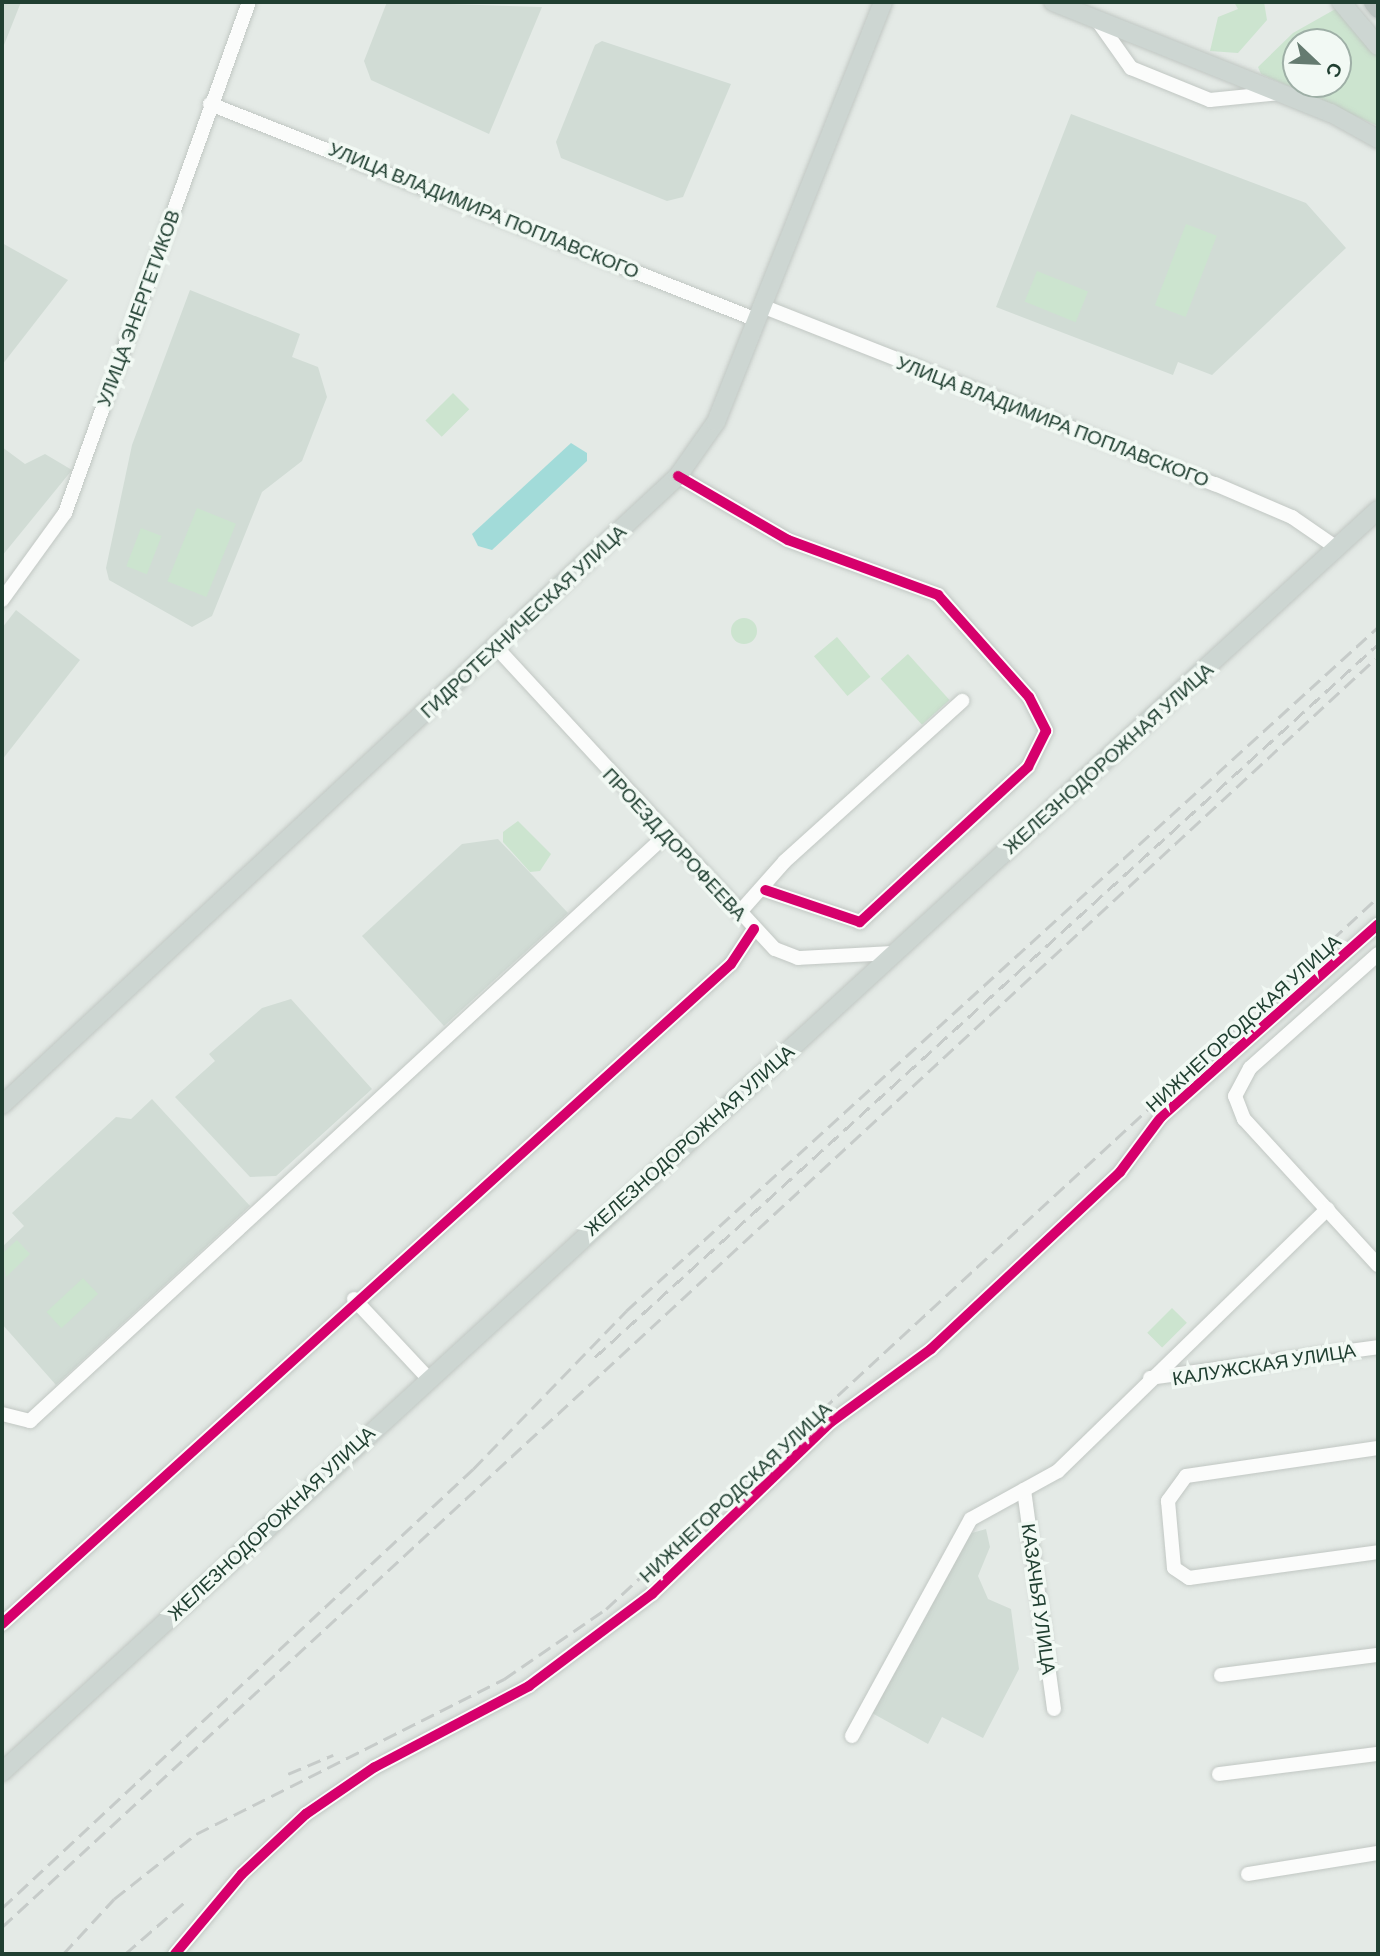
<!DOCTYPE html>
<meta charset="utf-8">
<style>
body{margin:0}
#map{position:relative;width:1380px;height:1956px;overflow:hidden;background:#e4eae6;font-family:Barlow,sans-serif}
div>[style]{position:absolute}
.built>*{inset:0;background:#d1dcd5}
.green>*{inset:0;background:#cce4cf;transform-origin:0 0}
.round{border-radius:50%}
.water>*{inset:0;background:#a2dbd9}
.roads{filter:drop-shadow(0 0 2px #c1c7c3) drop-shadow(0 0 2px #c1c7c3)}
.minor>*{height:14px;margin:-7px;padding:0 7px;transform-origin:7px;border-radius:7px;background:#fbfcfb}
.major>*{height:18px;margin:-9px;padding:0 9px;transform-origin:9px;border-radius:9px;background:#cdd6d2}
.highway>*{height:19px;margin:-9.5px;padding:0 9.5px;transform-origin:9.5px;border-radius:9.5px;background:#bac3bf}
.rail>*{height:2.5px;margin-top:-1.25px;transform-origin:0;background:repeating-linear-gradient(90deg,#c6cbc9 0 14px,transparent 0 21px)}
.cycleway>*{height:10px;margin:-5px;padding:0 5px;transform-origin:5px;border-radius:5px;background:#d6006c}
span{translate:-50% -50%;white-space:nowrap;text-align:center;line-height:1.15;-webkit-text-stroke:7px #f2f9f4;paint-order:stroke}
.street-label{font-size:19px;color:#203f31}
.frame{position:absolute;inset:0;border:4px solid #203f31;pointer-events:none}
.north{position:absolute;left:1282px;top:28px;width:70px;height:70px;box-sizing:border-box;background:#f2f9f4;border:2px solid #9eafa6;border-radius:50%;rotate:113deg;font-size:19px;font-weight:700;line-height:28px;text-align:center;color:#203f31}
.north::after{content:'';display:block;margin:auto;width:24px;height:32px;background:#657b70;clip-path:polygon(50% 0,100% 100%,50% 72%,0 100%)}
</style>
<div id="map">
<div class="built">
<i style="clip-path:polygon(2px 2px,21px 2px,2px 50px)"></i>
<i style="clip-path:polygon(387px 2px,542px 7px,489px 134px,371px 80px,364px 61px)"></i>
<i style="clip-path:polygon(602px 41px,731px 84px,683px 197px,667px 201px,561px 158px,556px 142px,595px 45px)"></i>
<i style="clip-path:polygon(1071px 114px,1306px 203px,1346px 248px,1212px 375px,1178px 362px,1173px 375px,996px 307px)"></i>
<i style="clip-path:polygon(2px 243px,68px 280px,2px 365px)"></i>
<i style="clip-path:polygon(190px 290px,300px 334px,292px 357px,318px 367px,327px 397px,302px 461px,262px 492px,212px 616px,192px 627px,109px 580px,106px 568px,132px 445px)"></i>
<i style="clip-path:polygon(2px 447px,25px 464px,45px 454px,72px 470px,2px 556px)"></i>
<i style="clip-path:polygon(16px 610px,80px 660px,2px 760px,2px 628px)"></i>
<i style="clip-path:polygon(498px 839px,568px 913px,444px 1026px,362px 936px,462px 844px)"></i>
<i style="clip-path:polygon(291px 999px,372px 1089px,276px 1176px,250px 1177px,175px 1097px,215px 1061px,209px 1054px,262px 1008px)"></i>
<i style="clip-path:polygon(152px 1099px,250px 1206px,56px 1385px,2px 1324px,2px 1247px,24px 1226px,12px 1213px,116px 1117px,131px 1119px)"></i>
<i style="clip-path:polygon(986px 1529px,990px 1547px,978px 1576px,988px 1599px,1011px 1609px,1019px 1669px,983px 1738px,942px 1717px,928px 1744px,872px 1713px,965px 1535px)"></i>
</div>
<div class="green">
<i style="clip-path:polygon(1234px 2px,1264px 2px,1267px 20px,1238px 53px,1210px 51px,1218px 17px,1238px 9px)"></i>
<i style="clip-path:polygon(evenodd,1339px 7px,1378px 51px,1378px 126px,1261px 74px,1258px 67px,1293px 33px,1339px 7px,1296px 42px,1338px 42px,1338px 84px,1296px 84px,1296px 42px)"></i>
<i style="left:1186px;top:224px;width:33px;height:87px;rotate:21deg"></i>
<i style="left:1037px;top:271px;width:55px;height:33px;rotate:22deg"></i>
<i style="left:453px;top:393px;width:23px;height:39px;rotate:45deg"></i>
<i style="left:197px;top:508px;width:42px;height:79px;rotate:22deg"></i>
<i style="left:141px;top:528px;width:22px;height:41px;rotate:21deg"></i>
<i class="round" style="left:731px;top:618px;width:26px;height:26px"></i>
<i style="left:837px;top:637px;width:52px;height:30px;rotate:50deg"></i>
<i style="left:908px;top:654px;width:62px;height:37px;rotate:48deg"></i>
<i style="clip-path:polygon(518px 821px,551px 854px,540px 871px,530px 872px,503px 842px,503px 832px)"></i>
<i style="clip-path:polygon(17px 1240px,30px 1254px,6px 1277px,2px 1254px)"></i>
<i style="left:83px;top:1278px;width:22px;height:50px;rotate:47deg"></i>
<i style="left:1172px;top:1308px;width:21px;height:35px;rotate:45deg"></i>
</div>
<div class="water">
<i style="clip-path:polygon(571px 443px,587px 453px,587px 461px,492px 550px,478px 546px,472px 534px)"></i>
</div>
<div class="roads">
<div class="minor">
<i style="left:1097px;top:20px;width:59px;rotate:54.7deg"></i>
<i style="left:1131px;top:68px;width:85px;rotate:22.1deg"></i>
<i style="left:1210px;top:100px;width:70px;rotate:-5.7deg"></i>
<i style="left:210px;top:104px;width:588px;rotate:21.55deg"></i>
<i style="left:762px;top:306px;width:487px;rotate:21.5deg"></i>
<i style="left:1215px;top:484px;width:84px;rotate:23.2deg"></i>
<i style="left:1292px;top:517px;width:55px;rotate:34.6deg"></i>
<i style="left:678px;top:476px;width:127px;rotate:30.2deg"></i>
<i style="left:788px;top:540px;width:160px;rotate:20.1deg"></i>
<i style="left:938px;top:595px;width:137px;rotate:48.3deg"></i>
<i style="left:1029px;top:697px;width:38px;rotate:63deg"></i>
<i style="left:1046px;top:731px;width:40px;rotate:116.6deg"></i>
<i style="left:1028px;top:767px;width:229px;rotate:137.3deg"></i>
<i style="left:860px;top:922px;width:100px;rotate:-161.4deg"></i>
<i style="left:2px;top:600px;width:107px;rotate:-54.1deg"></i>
<i style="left:65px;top:513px;width:543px;rotate:-70.2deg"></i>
<i style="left:496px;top:647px;width:411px;rotate:47.3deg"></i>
<i style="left:775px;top:949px;width:25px;rotate:21deg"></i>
<i style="left:798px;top:958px;width:97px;rotate:-3deg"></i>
<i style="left:739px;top:913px;width:69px;rotate:-48.5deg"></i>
<i style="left:785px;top:861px;width:239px;rotate:-42.1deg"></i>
<i style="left:1378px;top:954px;width:171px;rotate:138.3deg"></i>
<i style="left:1250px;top:1068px;width:32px;rotate:118deg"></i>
<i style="left:1235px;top:1096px;width:25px;rotate:69deg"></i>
<i style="left:1244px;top:1119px;width:198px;rotate:47.5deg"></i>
<i style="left:354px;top:1299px;width:108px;rotate:46.9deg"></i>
<i style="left:1150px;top:1378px;width:230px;rotate:-7.7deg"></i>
<i style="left:2px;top:1414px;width:29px;rotate:14deg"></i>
<i style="left:30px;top:1421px;width:865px;rotate:-42.66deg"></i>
<i style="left:1378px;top:1448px;width:194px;rotate:171.7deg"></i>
<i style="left:1186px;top:1476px;width:31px;rotate:126deg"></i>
<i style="left:1168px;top:1501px;width:67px;rotate:84.9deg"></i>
<i style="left:1174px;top:1568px;width:18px;rotate:34deg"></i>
<i style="left:1189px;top:1578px;width:191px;rotate:-7.8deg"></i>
<i style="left:1024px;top:1490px;width:221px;rotate:82.2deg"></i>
<i style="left:2px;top:1624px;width:983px;rotate:-42.16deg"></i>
<i style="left:731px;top:964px;width:42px;rotate:-56.7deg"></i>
<i style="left:1221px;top:1675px;width:158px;rotate:-7.3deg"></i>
<i style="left:852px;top:1736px;width:247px;rotate:-61.3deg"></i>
<i style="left:971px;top:1519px;width:99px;rotate:-28.9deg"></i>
<i style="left:1058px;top:1471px;width:376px;rotate:-44.2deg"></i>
<i style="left:1219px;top:1774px;width:160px;rotate:-7.2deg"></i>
<i style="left:1248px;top:1874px;width:132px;rotate:-9.2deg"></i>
<i style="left:175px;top:1954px;width:104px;rotate:-50.1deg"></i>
<i style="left:242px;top:1874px;width:88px;rotate:-43.2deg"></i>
<i style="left:306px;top:1814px;width:83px;rotate:-34.3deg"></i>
<i style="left:375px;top:1767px;width:174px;rotate:-27.7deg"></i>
<i style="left:529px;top:1686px;width:154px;rotate:-36.8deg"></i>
<i style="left:652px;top:1594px;width:248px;rotate:-43.9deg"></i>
<i style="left:831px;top:1422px;width:124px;rotate:-36.1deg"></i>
<i style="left:931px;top:1349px;width:259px;rotate:-43.1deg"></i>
<i style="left:1120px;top:1172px;width:69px;rotate:-53.3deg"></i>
<i style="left:1161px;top:1117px;width:290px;rotate:-41.6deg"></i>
</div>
<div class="major">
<i style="left:1053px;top:2px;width:299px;rotate:21.8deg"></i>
<i style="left:1331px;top:113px;width:54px;rotate:29deg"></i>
<i style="left:1341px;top:2px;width:57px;rotate:49.9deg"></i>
<i style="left:2px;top:1105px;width:923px;rotate:-42.94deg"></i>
<i style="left:678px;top:476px;width:66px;rotate:-54.9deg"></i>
<i style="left:716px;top:422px;width:452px;rotate:-68.3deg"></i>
<i style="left:2px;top:1772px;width:1867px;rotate:-42.53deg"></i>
</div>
<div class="highway">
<i style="left:1373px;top:2px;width:8px;rotate:50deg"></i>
</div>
</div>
<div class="rail">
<i style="left:595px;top:1357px;width:1059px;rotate:-42.32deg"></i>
<i style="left:288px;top:1774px;width:49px;rotate:-22.9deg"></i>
<i style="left:2px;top:1908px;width:644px;rotate:-42.99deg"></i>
<i style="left:473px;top:1469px;width:220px;rotate:-45.9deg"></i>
<i style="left:626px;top:1311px;width:1017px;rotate:-42.29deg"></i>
<i style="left:2px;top:1927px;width:1869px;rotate:-42.72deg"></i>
<i style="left:63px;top:1954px;width:75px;rotate:-47.2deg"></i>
<i style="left:114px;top:1899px;width:105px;rotate:-38.4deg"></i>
<i style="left:196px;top:1834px;width:345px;rotate:-26.7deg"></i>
<i style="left:504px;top:1679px;width:124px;rotate:-34.5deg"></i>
<i style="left:606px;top:1609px;width:1050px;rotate:-42.68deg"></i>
<i style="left:125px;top:1954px;width:82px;rotate:-41.1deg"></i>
</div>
<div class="cycleway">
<i style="left:678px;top:476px;width:127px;rotate:30.2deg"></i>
<i style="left:788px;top:540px;width:160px;rotate:20.1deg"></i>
<i style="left:938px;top:595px;width:137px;rotate:48.3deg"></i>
<i style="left:1029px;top:697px;width:38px;rotate:63deg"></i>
<i style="left:1046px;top:731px;width:40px;rotate:116.6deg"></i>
<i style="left:1028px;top:767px;width:229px;rotate:137.3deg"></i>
<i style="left:860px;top:922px;width:100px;rotate:-161.4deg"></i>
<i style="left:2px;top:1624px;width:983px;rotate:-42.16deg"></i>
<i style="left:731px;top:964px;width:42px;rotate:-56.7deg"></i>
<i style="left:175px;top:1954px;width:104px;rotate:-50.1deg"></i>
<i style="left:242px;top:1874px;width:88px;rotate:-43.2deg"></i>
<i style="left:306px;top:1814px;width:83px;rotate:-34.3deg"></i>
<i style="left:375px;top:1767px;width:174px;rotate:-27.7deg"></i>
<i style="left:529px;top:1686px;width:154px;rotate:-36.8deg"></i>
<i style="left:652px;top:1594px;width:248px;rotate:-43.9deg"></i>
<i style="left:831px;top:1422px;width:124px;rotate:-36.1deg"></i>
<i style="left:931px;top:1349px;width:259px;rotate:-43.1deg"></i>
<i style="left:1120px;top:1172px;width:69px;rotate:-53.3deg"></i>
<i style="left:1161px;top:1117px;width:290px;rotate:-41.6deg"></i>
</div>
<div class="street-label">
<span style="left:484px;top:210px;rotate:22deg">УЛИЦА ВЛАДИМИРА ПОПЛАВСКОГО</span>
<span style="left:138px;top:308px;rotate:-70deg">УЛИЦА ЭНЕРГЕТИКОВ</span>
<span style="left:1053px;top:421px;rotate:21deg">УЛИЦА ВЛАДИМИРА ПОПЛАВСКОГО</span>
<span style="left:523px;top:621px;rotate:-43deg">ГИДРОТЕХНИЧЕСКАЯ УЛИЦА</span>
<span style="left:1108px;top:758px;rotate:-42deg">ЖЕЛЕЗНОДОРОЖНАЯ УЛИЦА</span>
<span style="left:675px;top:844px;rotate:47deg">ПРОЕЗД ДОРОФЕЕВА</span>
<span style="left:1243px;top:1023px;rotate:-42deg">НИЖНЕГОРОДСКАЯ УЛИЦА</span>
<span style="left:689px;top:1140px;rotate:-42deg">ЖЕЛЕЗНОДОРОЖНАЯ УЛИЦА</span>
<span style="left:1264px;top:1364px;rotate:-9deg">КАЛУЖСКАЯ УЛИЦА</span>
<span style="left:735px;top:1492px;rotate:-43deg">НИЖНЕГОРОДСКАЯ УЛИЦА</span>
<span style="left:271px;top:1523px;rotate:-43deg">ЖЕЛЕЗНОДОРОЖНАЯ УЛИЦА</span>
<span style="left:1039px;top:1599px;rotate:82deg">КАЗАЧЬЯ УЛИЦА</span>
</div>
<div class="frame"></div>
<div class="north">С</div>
</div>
